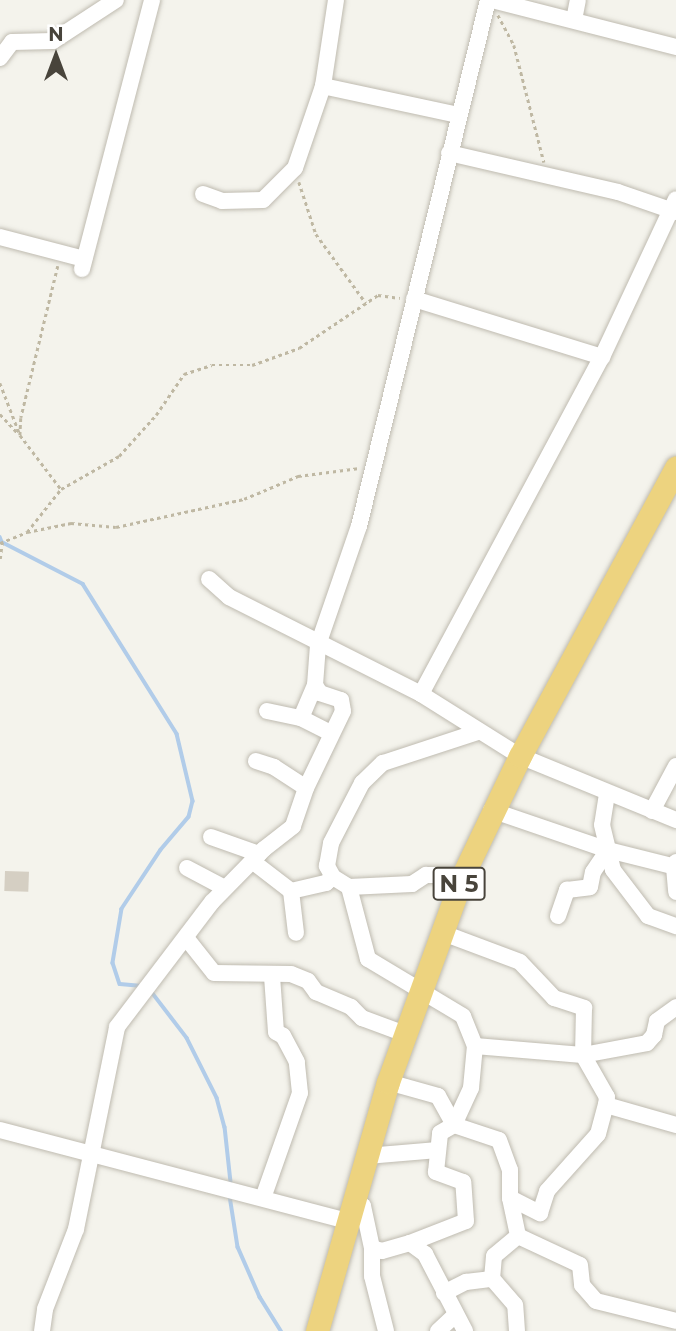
<!DOCTYPE html>
<style>
body{margin:0}
#map{position:relative;width:676px;height:1331px;overflow:hidden;background:#f4f3ec;font-family:Montserrat,sans-serif}
div>[style]{position:absolute}
.stream>*{height:3.5px;margin:-1.75px;padding:0 1.75px;transform-origin:1.75px;border-radius:1.75px;background:#b1cce9}
.building>*{inset:0;background:#d5cfc3;transform-origin:0 0}
.path>*{height:2.5px;margin-top:-1.25px;transform-origin:0;background:repeating-linear-gradient(90deg,#bfb8a3 0 3.5px,transparent 0 7px)}
.roads{filter:drop-shadow(0 0 2px #bfbbb0) drop-shadow(0 0 2px #bfbbb0)}
.minor>*{height:16px;margin:-8px;padding:0 8px;transform-origin:8px;border-radius:8px;background:#fff}
.highway>*{height:23px;margin:-11.5px;padding:0 11.5px;transform-origin:11.5px;border-radius:11.5px;background:#edd37f}
span{translate:-50% -50%;white-space:nowrap;text-align:center;line-height:1.15;-webkit-text-stroke:5px #fff;paint-order:stroke}
.shield-label span{padding:2px 5px;background:#fff;border:2px solid;border-radius:5px;-webkit-text-stroke-width:0}
.shield-label{font-size:23px;color:#48443b;font-weight:700}
.north{position:absolute;left:21px;top:21px;width:70px;height:70px;-webkit-text-stroke:5px #fff;paint-order:stroke;rotate:0deg;font-size:19px;font-weight:700;line-height:28px;text-align:center;color:#48443b}
.north::after{content:'';display:block;margin:auto;width:24px;height:32px;background:#48443b;clip-path:polygon(50% 0,100% 100%,50% 72%,0 100%)}
</style>
<div id="map">
<div class="stream">
<i style="left:0;top:537px;width:5px;rotate:68deg"></i>
<i style="left:2px;top:542px;width:91px;rotate:27.4deg"></i>
<i style="left:83px;top:584px;width:177px;rotate:57.9deg"></i>
<i style="left:177px;top:734px;width:69px;rotate:76.6deg"></i>
<i style="left:193px;top:801px;width:16px;rotate:104deg"></i>
<i style="left:189px;top:817px;width:43px;rotate:130.3deg"></i>
<i style="left:161px;top:850px;width:71px;rotate:123.5deg"></i>
<i style="left:122px;top:909px;width:55px;rotate:99.5deg"></i>
<i style="left:113px;top:963px;width:22px;rotate:72deg"></i>
<i style="left:120px;top:984px;width:22px;rotate:5deg"></i>
<i style="left:151px;top:991px;width:59px;rotate:52.5deg"></i>
<i style="left:187px;top:1038px;width:67px;rotate:63.4deg"></i>
<i style="left:217px;top:1098px;width:30px;rotate:75deg"></i>
<i style="left:225px;top:1127px;width:55px;rotate:83.8deg"></i>
<i style="left:230px;top:1196px;width:52px;rotate:81.1deg"></i>
<i style="left:238px;top:1247px;width:55px;rotate:66.3deg"></i>
<i style="left:260px;top:1297px;width:40px;rotate:58deg"></i>
</div>
<div class="building">
<i style="left:5px;top:871px;width:24px;height:20px;rotate:2deg"></i>
</div>
<div class="path">
<i style="left:498px;top:15px;width:34px;rotate:62deg"></i>
<i style="left:514px;top:45px;width:121px;rotate:75.6deg"></i>
<i style="left:299px;top:182px;width:55px;rotate:71.9deg"></i>
<i style="left:316px;top:234px;width:85px;rotate:54.1deg"></i>
<i style="left:58px;top:266px;width:156px;rotate:103.7deg"></i>
<i style="left:21px;top:418px;width:17px;rotate:93deg"></i>
<i style="left:20px;top:435px;width:68px;rotate:52.8deg"></i>
<i style="left:0;top:383px;width:53px;rotate:68.8deg"></i>
<i style="left:0;top:414px;width:26px;rotate:47deg"></i>
<i style="left:27px;top:532px;width:55px;rotate:-51.7deg"></i>
<i style="left:61px;top:489px;width:67px;rotate:-29.6deg"></i>
<i style="left:119px;top:456px;width:55px;rotate:-47.9deg"></i>
<i style="left:156px;top:415px;width:50px;rotate:-55.7deg"></i>
<i style="left:184px;top:374px;width:29px;rotate:-18deg"></i>
<i style="left:212px;top:365px;width:40px"></i>
<i style="left:252px;top:365px;width:50px;rotate:-19.9deg"></i>
<i style="left:299px;top:348px;width:95px;rotate:-33.9deg"></i>
<i style="left:378px;top:295px;width:22px;rotate:8deg"></i>
<i style="left:0;top:543px;width:29px;rotate:-22deg"></i>
<i style="left:27px;top:532px;width:45px;rotate:-11.6deg"></i>
<i style="left:71px;top:523px;width:45px;rotate:5.1deg"></i>
<i style="left:116px;top:527px;width:131px;rotate:-12.3deg"></i>
<i style="left:244px;top:499px;width:59px;rotate:-23.1deg"></i>
<i style="left:298px;top:476px;width:62px;rotate:-7.5deg"></i>
<i style="left:0;top:559px;width:17px;rotate:-83deg"></i>
</div>
<div class="roads">
<div class="minor">
<i style="left:492px;top:0;width:190px;rotate:14.3deg"></i>
<i style="left:574px;top:20px;width:20px;rotate:-79deg"></i>
<i style="left:0;top:58px;width:20px;rotate:-53deg"></i>
<i style="left:12px;top:42px;width:41px;rotate:-1.4deg"></i>
<i style="left:53px;top:41px;width:75px;rotate:-33.1deg"></i>
<i style="left:323px;top:86px;width:138px;rotate:12.1deg"></i>
<i style="left:449px;top:153px;width:173px;rotate:13deg"></i>
<i style="left:618px;top:192px;width:61px;rotate:19deg"></i>
<i style="left:203px;top:194px;width:20px;rotate:20deg"></i>
<i style="left:222px;top:201px;width:41px;rotate:-1.4deg"></i>
<i style="left:263px;top:200px;width:45px;rotate:-45deg"></i>
<i style="left:295px;top:168px;width:87px;rotate:-71.1deg"></i>
<i style="left:323px;top:86px;width:87px;rotate:-81.4deg"></i>
<i style="left:0;top:237px;width:87px;rotate:14.7deg"></i>
<i style="left:82px;top:269px;width:278px;rotate:-75.4deg"></i>
<i style="left:414px;top:299px;width:197px;rotate:17.1deg"></i>
<i style="left:209px;top:579px;width:27px;rotate:42deg"></i>
<i style="left:229px;top:597px;width:215px;rotate:26.8deg"></i>
<i style="left:421px;top:694px;width:117px;rotate:32.1deg"></i>
<i style="left:520px;top:756px;width:169px;rotate:22.3deg"></i>
<i style="left:421px;top:694px;width:383px;rotate:-61.8deg"></i>
<i style="left:602px;top:357px;width:174px;rotate:-64.9deg"></i>
<i style="left:267px;top:711px;width:35px;rotate:12deg"></i>
<i style="left:301px;top:718px;width:34px;rotate:27deg"></i>
<i style="left:301px;top:718px;width:36px;rotate:-67deg"></i>
<i style="left:256px;top:761px;width:19px;rotate:18deg"></i>
<i style="left:274px;top:767px;width:38px;rotate:33deg"></i>
<i style="left:607px;top:794px;width:31px;rotate:99deg"></i>
<i style="left:602px;top:825px;width:46px;rotate:76.3deg"></i>
<i style="left:613px;top:870px;width:58px;rotate:52.7deg"></i>
<i style="left:648px;top:916px;width:30px;rotate:20deg"></i>
<i style="left:491px;top:810px;width:124px;rotate:18.9deg"></i>
<i style="left:608px;top:850px;width:70px;rotate:14deg"></i>
<i style="left:652px;top:811px;width:51px;rotate:-61.9deg"></i>
<i style="left:211px;top:837px;width:51px;rotate:19.5deg"></i>
<i style="left:252px;top:861px;width:49px;rotate:37.6deg"></i>
<i style="left:291px;top:891px;width:36px;rotate:-13deg"></i>
<i style="left:326px;top:883px;width:9px;rotate:-41deg"></i>
<i style="left:676px;top:862px;width:5px;rotate:112deg"></i>
<i style="left:674px;top:867px;width:25px;rotate:85deg"></i>
<i style="left:187px;top:868px;width:43px;rotate:27.8deg"></i>
<i style="left:349px;top:887px;width:63px;rotate:-2.7deg"></i>
<i style="left:412px;top:884px;width:17px;rotate:-33deg"></i>
<i style="left:426px;top:875px;width:37px"></i>
<i style="left:291px;top:891px;width:42px;rotate:83.2deg"></i>
<i style="left:558px;top:916px;width:28px;rotate:-71deg"></i>
<i style="left:567px;top:890px;width:23px;rotate:-7deg"></i>
<i style="left:590px;top:887px;width:15px;rotate:-79deg"></i>
<i style="left:593px;top:872px;width:27px;rotate:-56deg"></i>
<i style="left:443px;top:933px;width:82px;rotate:20.6deg"></i>
<i style="left:520px;top:962px;width:50px;rotate:46.6deg"></i>
<i style="left:554px;top:998px;width:32px;rotate:18deg"></i>
<i style="left:584px;top:1008px;width:47px;rotate:91.2deg"></i>
<i style="left:583px;top:1055px;width:48px;rotate:60.3deg"></i>
<i style="left:607px;top:1097px;width:8px;rotate:97deg"></i>
<i style="left:606px;top:1105px;width:73px;rotate:15.9deg"></i>
<i style="left:187px;top:939px;width:43px;rotate:51.5deg"></i>
<i style="left:214px;top:973px;width:77px;rotate:0.7deg"></i>
<i style="left:291px;top:974px;width:18px;rotate:22deg"></i>
<i style="left:308px;top:981px;width:14px;rotate:54deg"></i>
<i style="left:316px;top:992px;width:38px;rotate:23deg"></i>
<i style="left:351px;top:1007px;width:16px;rotate:45deg"></i>
<i style="left:362px;top:1018px;width:46px;rotate:20.4deg"></i>
<i style="left:475px;top:1046px;width:108px;rotate:4.8deg"></i>
<i style="left:583px;top:1055px;width:65px;rotate:-10.6deg"></i>
<i style="left:647px;top:1043px;width:11px;rotate:-49deg"></i>
<i style="left:654px;top:1035px;width:14px;rotate:-78deg"></i>
<i style="left:657px;top:1021px;width:24px;rotate:-36deg"></i>
<i style="left:388px;top:1082px;width:52px;rotate:15.6deg"></i>
<i style="left:438px;top:1096px;width:33px;rotate:61deg"></i>
<i style="left:454px;top:1125px;width:47px;rotate:18.4deg"></i>
<i style="left:499px;top:1140px;width:32px;rotate:70deg"></i>
<i style="left:510px;top:1170px;width:28px;rotate:90deg"></i>
<i style="left:510px;top:1198px;width:39px;rotate:78deg"></i>
<i style="left:0;top:1130px;width:358px;rotate:14.7deg"></i>
<i style="left:367px;top:1156px;width:71px;rotate:-4.8deg"></i>
<i style="left:263px;top:1198px;width:111px;rotate:-70.6deg"></i>
<i style="left:300px;top:1093px;width:31px;rotate:-96deg"></i>
<i style="left:297px;top:1062px;width:30px;rotate:-118deg"></i>
<i style="left:283px;top:1036px;width:8px;rotate:-150deg"></i>
<i style="left:276px;top:1032px;width:56px;rotate:-94.1deg"></i>
<i style="left:510px;top:1198px;width:34px;rotate:27deg"></i>
<i style="left:540px;top:1213px;width:23px;rotate:-72deg"></i>
<i style="left:547px;top:1191px;width:76px;rotate:-48.2deg"></i>
<i style="left:598px;top:1134px;width:30px;rotate:-75deg"></i>
<i style="left:351px;top:1206px;width:12px"></i>
<i style="left:363px;top:1206px;width:43px;rotate:77.9deg"></i>
<i style="left:372px;top:1248px;width:10px;rotate:17deg"></i>
<i style="left:382px;top:1251px;width:29px;rotate:-16deg"></i>
<i style="left:410px;top:1243px;width:19px;rotate:36deg"></i>
<i style="left:425px;top:1254px;width:87px;rotate:62.5deg"></i>
<i style="left:410px;top:1243px;width:60px;rotate:-21.4deg"></i>
<i style="left:466px;top:1221px;width:39px;rotate:-94deg"></i>
<i style="left:463px;top:1182px;width:29px;rotate:-160deg"></i>
<i style="left:436px;top:1172px;width:39px;rotate:-84deg"></i>
<i style="left:440px;top:1133px;width:16px;rotate:-30deg"></i>
<i style="left:454px;top:1125px;width:41px;rotate:-65.3deg"></i>
<i style="left:471px;top:1088px;width:42px;rotate:-84.6deg"></i>
<i style="left:475px;top:1046px;width:32px;rotate:-112deg"></i>
<i style="left:463px;top:1016px;width:111px;rotate:-149deg"></i>
<i style="left:368px;top:959px;width:74px;rotate:-104.8deg"></i>
<i style="left:349px;top:887px;width:19px;rotate:-148deg"></i>
<i style="left:333px;top:877px;width:13px;rotate:-119deg"></i>
<i style="left:327px;top:866px;width:23px;rotate:-80deg"></i>
<i style="left:331px;top:843px;width:68px;rotate:-62.7deg"></i>
<i style="left:362px;top:783px;width:29px;rotate:-44deg"></i>
<i style="left:383px;top:763px;width:100px;rotate:-18.1deg"></i>
<i style="left:372px;top:1248px;width:28px;rotate:90deg"></i>
<i style="left:372px;top:1276px;width:57px;rotate:75.7deg"></i>
<i style="left:444px;top:1293px;width:25px;rotate:-27deg"></i>
<i style="left:466px;top:1282px;width:26px;rotate:-7deg"></i>
<i style="left:42px;top:1331px;width:22px;rotate:-82deg"></i>
<i style="left:45px;top:1309px;width:86px;rotate:-68.8deg"></i>
<i style="left:76px;top:1229px;width:206px;rotate:-78.5deg"></i>
<i style="left:117px;top:1027px;width:157px;rotate:-52.8deg"></i>
<i style="left:212px;top:902px;width:74px;rotate:-45.5deg"></i>
<i style="left:264px;top:849px;width:37px;rotate:-38deg"></i>
<i style="left:293px;top:826px;width:40px;rotate:-71.1deg"></i>
<i style="left:306px;top:788px;width:85px;rotate:-64.3deg"></i>
<i style="left:343px;top:711px;width:11px;rotate:-100deg"></i>
<i style="left:341px;top:700px;width:22px;rotate:-162deg"></i>
<i style="left:320px;top:693px;width:9px;rotate:-122deg"></i>
<i style="left:315px;top:685px;width:40px;rotate:-85.7deg"></i>
<i style="left:318px;top:645px;width:126px;rotate:-71deg"></i>
<i style="left:359px;top:526px;width:542px;rotate:-76.22deg"></i>
<i style="left:438px;top:1331px;width:23px;rotate:-43deg"></i>
<i style="left:517px;top:1331px;width:26px;rotate:-94deg"></i>
<i style="left:515px;top:1305px;width:35px;rotate:-131deg"></i>
<i style="left:492px;top:1279px;width:23px;rotate:-85deg"></i>
<i style="left:494px;top:1256px;width:31px;rotate:-40deg"></i>
<i style="left:518px;top:1236px;width:68px;rotate:25.1deg"></i>
<i style="left:580px;top:1265px;width:20px;rotate:84deg"></i>
<i style="left:582px;top:1285px;width:21px;rotate:49deg"></i>
<i style="left:596px;top:1301px;width:82px;rotate:14deg"></i>
</div>
<div class="highway">
<i style="left:317px;top:1331px;width:259px;rotate:-74.1deg"></i>
<i style="left:388px;top:1082px;width:220px;rotate:-70.1deg"></i>
<i style="left:463px;top:875px;width:132px;rotate:-64.4deg"></i>
<i style="left:520px;top:756px;width:328px;rotate:-61.6deg"></i>
</div>
</div>
<div class="shield-label">
<span style="left:459px;top:884px">N 5</span>
</div>
<div class="north">N</div>
</div>
